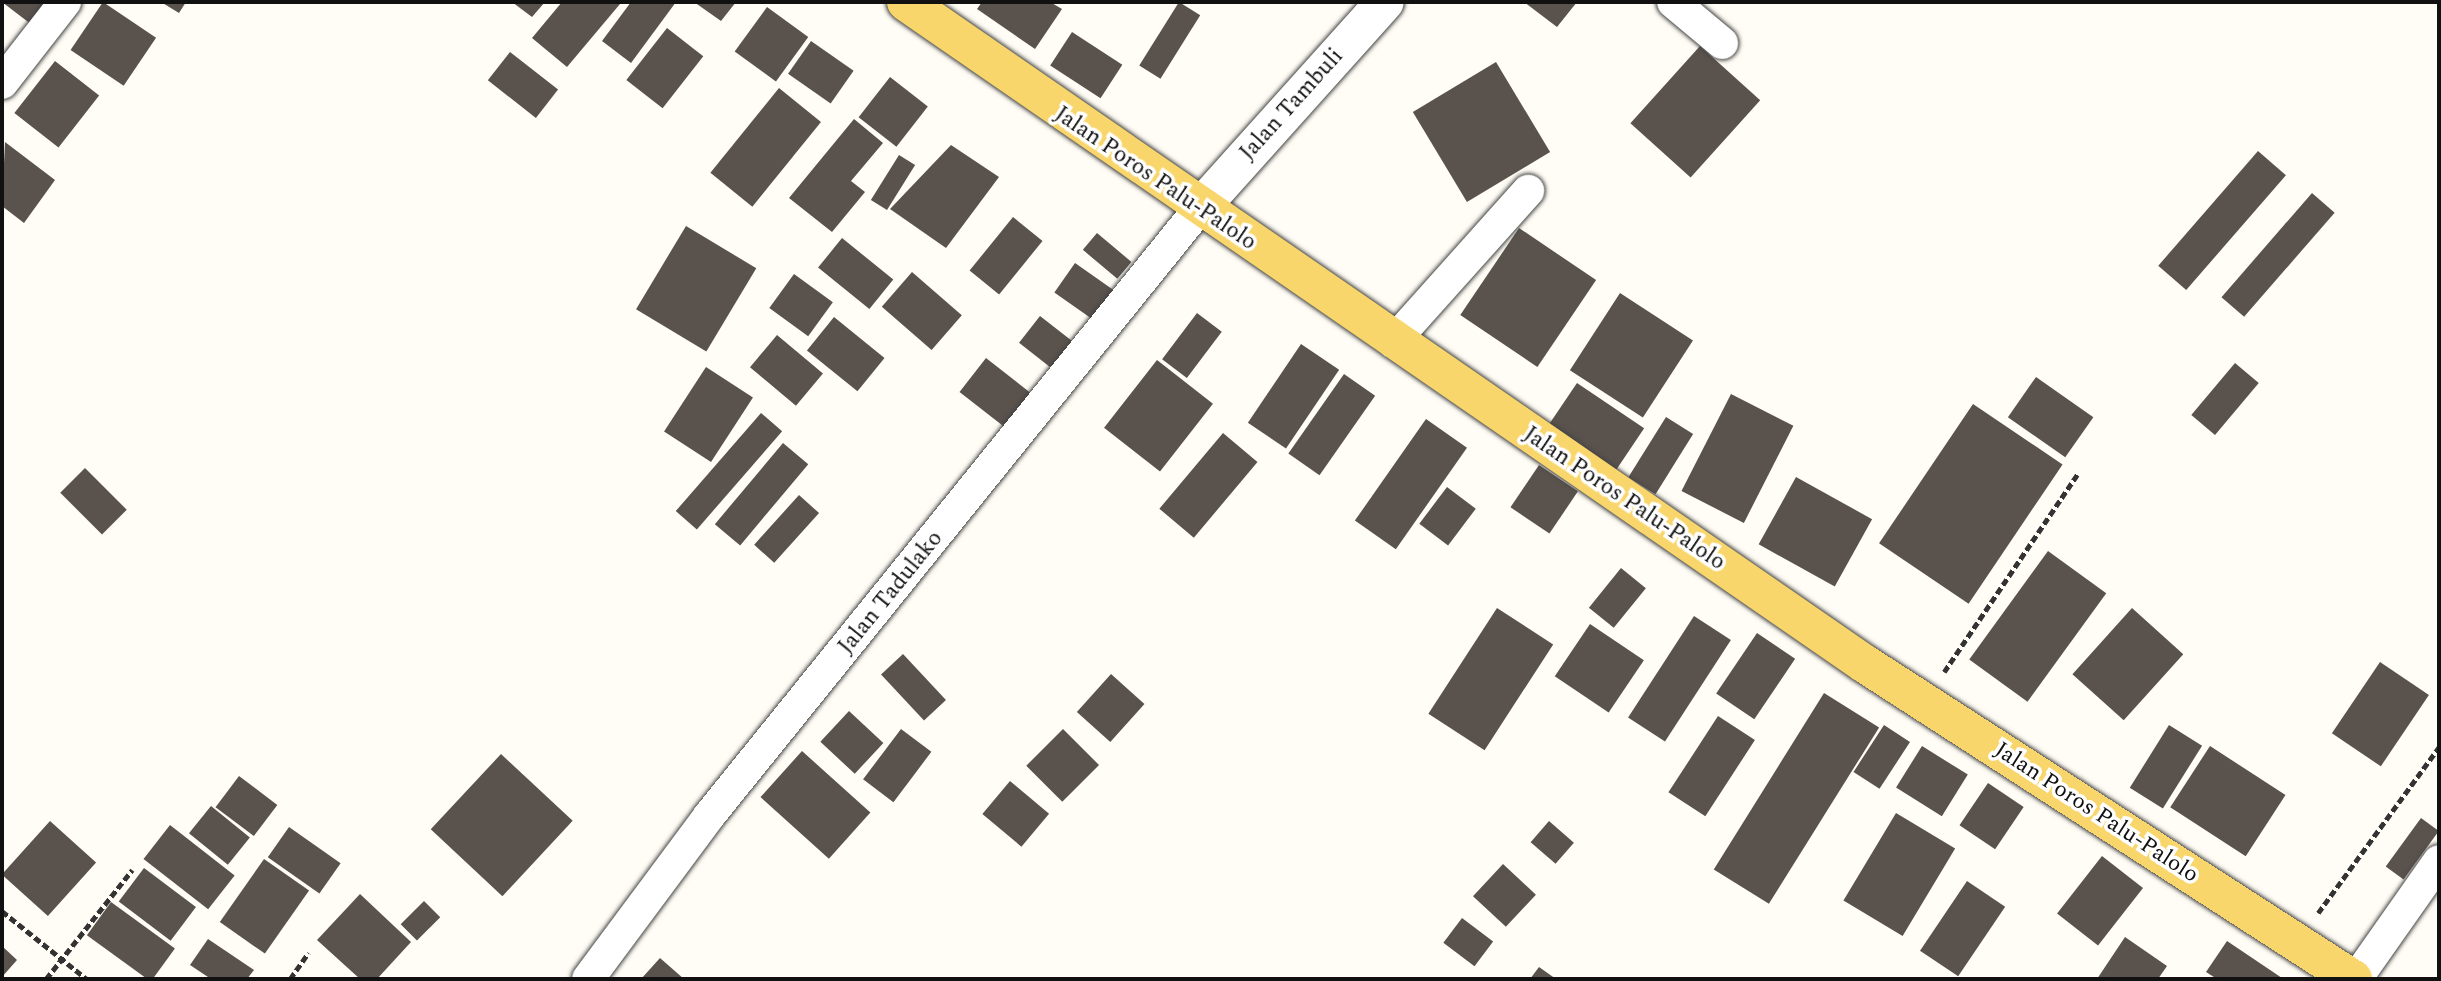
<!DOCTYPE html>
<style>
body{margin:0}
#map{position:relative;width:2441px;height:981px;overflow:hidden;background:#fffdf5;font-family:Spectral,serif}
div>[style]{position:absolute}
.building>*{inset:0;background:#5a524d;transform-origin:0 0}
.path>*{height:4.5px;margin-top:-2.25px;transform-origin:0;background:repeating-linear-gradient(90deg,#333 0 7px,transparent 0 10.5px)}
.roads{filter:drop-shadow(0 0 2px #444) drop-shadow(0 0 2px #444)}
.minor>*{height:32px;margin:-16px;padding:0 16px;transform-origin:16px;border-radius:16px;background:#fff}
.tertiary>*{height:38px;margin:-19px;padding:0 19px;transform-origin:19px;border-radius:19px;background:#fff}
.primary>*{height:38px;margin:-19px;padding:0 19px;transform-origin:19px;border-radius:19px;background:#f9d66b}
span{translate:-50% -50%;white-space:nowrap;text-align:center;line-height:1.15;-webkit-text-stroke:7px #fff;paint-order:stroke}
.street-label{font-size:23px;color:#111}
.frame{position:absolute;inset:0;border:4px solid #111;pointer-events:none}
</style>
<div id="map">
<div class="building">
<i style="clip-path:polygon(2px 2px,52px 2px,36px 28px)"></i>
<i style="left:103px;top:2px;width:64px;height:58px;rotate:34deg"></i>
<i style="clip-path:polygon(161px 2px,186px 2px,179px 13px)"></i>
<i style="clip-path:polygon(512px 2px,545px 2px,532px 17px)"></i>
<i style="clip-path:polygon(562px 2px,620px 4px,567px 67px,532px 38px)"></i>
<i style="clip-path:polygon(631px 2px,676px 2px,631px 63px,602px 41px)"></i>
<i style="clip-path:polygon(694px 2px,736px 2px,721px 21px)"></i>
<i style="clip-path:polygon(982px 2px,1050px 2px,1062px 9px,1035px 49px,977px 9px)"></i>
<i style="left:1179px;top:2px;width:25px;height:75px;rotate:32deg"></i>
<i style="clip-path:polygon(1524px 2px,1577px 2px,1557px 27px)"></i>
<i style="left:767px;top:7px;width:51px;height:55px;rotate:36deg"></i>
<i style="left:667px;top:28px;width:46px;height:66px;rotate:38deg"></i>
<i style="left:1072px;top:32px;width:60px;height:40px;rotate:33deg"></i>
<i style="left:811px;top:41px;width:52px;height:40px;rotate:35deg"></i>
<i style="left:1700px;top:46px;width:81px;height:104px;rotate:42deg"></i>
<i style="left:510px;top:52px;width:61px;height:36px;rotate:38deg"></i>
<i style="left:55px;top:61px;width:56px;height:66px;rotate:38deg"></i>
<i style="left:1496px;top:62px;width:105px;height:97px;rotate:59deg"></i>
<i style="left:890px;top:77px;width:48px;height:51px;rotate:38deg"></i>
<i style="left:779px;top:88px;width:54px;height:109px;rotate:39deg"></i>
<i style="clip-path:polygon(854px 119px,883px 143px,851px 181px,865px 192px,832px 232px,789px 198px)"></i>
<i style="clip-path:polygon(5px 142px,55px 180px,24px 223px,2px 206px)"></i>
<i style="clip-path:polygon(951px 145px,999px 177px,946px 248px,890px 209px)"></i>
<i style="left:2258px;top:151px;width:37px;height:152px;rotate:41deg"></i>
<i style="left:899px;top:155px;width:19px;height:53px;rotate:32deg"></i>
<i style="left:2312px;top:193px;width:30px;height:138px;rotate:41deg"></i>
<i style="left:1013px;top:217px;width:38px;height:69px;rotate:39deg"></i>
<i style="left:686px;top:226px;width:82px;height:97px;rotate:31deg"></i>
<i style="left:1519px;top:228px;width:93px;height:105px;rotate:34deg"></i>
<i style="left:1097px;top:233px;width:45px;height:22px;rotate:40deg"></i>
<i style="left:842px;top:238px;width:66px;height:38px;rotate:39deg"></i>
<i style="left:1075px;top:263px;width:50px;height:36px;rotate:35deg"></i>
<i style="left:912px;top:272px;width:66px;height:46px;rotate:41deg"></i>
<i style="left:794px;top:274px;width:48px;height:42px;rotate:36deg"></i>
<i style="left:1620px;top:293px;width:87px;height:92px;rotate:33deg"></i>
<i style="left:1197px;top:313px;width:31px;height:58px;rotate:37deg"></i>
<i style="left:1040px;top:316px;width:44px;height:34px;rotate:38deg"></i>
<i style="left:834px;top:317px;width:65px;height:43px;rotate:39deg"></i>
<i style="left:777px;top:335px;width:60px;height:42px;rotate:40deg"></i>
<i style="left:1301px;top:344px;width:46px;height:95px;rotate:34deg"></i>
<i style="left:986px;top:358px;width:66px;height:43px;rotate:38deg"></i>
<i style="left:1157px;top:360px;width:71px;height:86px;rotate:38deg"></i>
<i style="left:2235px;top:363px;width:31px;height:68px;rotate:40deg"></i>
<i style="left:706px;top:367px;width:56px;height:77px;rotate:33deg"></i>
<i style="left:1344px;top:374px;width:38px;height:97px;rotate:35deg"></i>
<i style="left:2036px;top:377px;width:70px;height:49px;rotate:35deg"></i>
<i style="left:1577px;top:383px;width:81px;height:52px;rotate:34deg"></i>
<i style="left:1731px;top:394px;width:70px;height:109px;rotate:27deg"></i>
<i style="left:1973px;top:404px;width:108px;height:168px;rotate:34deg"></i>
<i style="left:761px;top:413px;width:28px;height:130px;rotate:41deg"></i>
<i style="left:1666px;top:417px;width:32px;height:71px;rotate:32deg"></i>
<i style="left:1426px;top:419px;width:50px;height:124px;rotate:35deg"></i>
<i style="left:1223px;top:433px;width:45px;height:99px;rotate:40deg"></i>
<i style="left:783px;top:443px;width:33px;height:106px;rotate:40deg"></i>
<i style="left:1539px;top:465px;width:47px;height:51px;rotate:34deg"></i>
<i style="left:85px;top:468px;width:59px;height:35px;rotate:45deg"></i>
<i style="left:1796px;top:477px;width:87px;height:77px;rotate:29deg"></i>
<i style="left:1447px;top:487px;width:36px;height:46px;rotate:37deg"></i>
<i style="left:799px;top:495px;width:27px;height:67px;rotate:42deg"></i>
<i style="left:2048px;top:551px;width:72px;height:134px;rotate:36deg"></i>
<i style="left:1621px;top:568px;width:32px;height:51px;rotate:39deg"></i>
<i style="left:1497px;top:608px;width:67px;height:126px;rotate:33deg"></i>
<i style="left:2132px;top:608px;width:69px;height:89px;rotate:42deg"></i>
<i style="left:1694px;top:616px;width:44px;height:121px;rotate:33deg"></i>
<i style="left:1590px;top:624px;width:65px;height:63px;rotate:34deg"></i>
<i style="left:1757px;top:633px;width:46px;height:73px;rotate:34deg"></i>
<i style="left:903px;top:654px;width:63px;height:30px;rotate:47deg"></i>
<i style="left:2380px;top:662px;width:59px;height:86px;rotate:34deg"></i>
<i style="left:1111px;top:674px;width:45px;height:51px;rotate:42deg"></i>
<i style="left:1824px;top:693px;width:65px;height:208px;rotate:32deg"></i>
<i style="left:849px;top:711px;width:47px;height:42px;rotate:43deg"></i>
<i style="left:1718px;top:716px;width:44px;height:91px;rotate:33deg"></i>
<i style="left:1884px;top:725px;width:31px;height:56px;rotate:33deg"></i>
<i style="left:2169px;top:725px;width:39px;height:74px;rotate:32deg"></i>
<i style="left:901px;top:729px;width:38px;height:63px;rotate:37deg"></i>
<i style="left:1063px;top:729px;width:51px;height:52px;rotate:45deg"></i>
<i style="left:1922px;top:746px;width:54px;height:49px;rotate:32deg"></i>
<i style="left:2210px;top:746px;width:90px;height:73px;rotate:33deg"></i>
<i style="left:802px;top:751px;width:92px;height:62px;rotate:42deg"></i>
<i style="left:501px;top:754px;width:98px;height:103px;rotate:43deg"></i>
<i style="left:239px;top:776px;width:48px;height:39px;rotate:37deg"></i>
<i style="left:1010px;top:781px;width:51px;height:43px;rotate:40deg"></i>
<i style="left:1988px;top:783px;width:43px;height:51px;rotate:34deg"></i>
<i style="left:211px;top:806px;width:50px;height:35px;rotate:39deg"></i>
<i style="left:1896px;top:813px;width:69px;height:102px;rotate:31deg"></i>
<i style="left:2421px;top:818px;width:22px;height:60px;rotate:36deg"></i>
<i style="left:50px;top:821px;width:62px;height:72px;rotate:42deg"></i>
<i style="left:1549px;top:821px;width:33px;height:28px;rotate:41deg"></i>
<i style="left:170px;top:825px;width:82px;height:43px;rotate:38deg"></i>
<i style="left:289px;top:827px;width:63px;height:37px;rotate:35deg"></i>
<i style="left:2102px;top:856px;width:52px;height:73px;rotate:38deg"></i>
<i style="left:264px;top:859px;width:55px;height:77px;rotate:35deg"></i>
<i style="left:1503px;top:864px;width:45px;height:44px;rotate:43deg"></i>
<i style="left:144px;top:868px;width:65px;height:42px;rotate:37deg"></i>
<i style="left:1967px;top:881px;width:46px;height:84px;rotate:34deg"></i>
<i style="clip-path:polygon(360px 894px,411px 942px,377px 979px,360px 979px,317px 940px)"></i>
<i style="left:424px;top:901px;width:23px;height:33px;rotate:45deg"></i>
<i style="left:111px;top:902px;width:79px;height:41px;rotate:36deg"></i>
<i style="left:1462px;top:918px;width:39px;height:31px;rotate:37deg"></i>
<i style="clip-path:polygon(2125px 937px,2167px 966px,2158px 979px,2097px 979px)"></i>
<i style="clip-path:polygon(208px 939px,254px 970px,247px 979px,211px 979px,190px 965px)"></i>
<i style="clip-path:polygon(2227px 941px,2282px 978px,2281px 979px,2217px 979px,2206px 972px)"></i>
<i style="clip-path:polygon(2px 946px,17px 960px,2px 977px)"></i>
<i style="clip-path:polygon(660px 958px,684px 979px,641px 979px)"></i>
<i style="clip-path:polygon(1539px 967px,1556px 979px,1530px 979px)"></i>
</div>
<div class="path">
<i style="left:1944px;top:672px;width:241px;rotate:-56deg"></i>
<i style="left:2px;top:911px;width:109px;rotate:38.7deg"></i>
<i style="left:2318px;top:913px;width:205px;rotate:-53.9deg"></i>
<i style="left:46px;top:979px;width:139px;rotate:-51.7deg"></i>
<i style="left:290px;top:979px;width:32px;rotate:-55deg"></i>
</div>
<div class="roads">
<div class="minor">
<i style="left:1673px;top:2px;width:64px;rotate:39.9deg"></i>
<i style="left:2px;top:83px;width:103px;rotate:-52.1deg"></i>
<i style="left:1393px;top:342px;width:203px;rotate:-48.2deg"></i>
<i style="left:588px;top:979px;width:203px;rotate:-53.4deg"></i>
<i style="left:709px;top:816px;width:780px;rotate:-51.09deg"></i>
<i style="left:2356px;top:979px;width:144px;rotate:-54.9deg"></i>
</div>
<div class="tertiary">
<i style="left:1199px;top:209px;width:278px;rotate:-48.1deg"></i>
</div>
<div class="primary">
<i style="left:906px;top:2px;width:1165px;rotate:34.62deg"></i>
<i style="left:1865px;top:664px;width:581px;rotate:32.84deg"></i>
</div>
</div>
<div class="street-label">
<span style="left:1292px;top:105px;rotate:-48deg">Jalan Tambuli</span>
<span style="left:1155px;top:179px;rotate:34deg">Jalan Poros Palu-Palolo</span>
<span style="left:1624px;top:499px;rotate:34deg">Jalan Poros Palu-Palolo</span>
<span style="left:891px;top:593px;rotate:-51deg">Jalan Tadulako</span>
<span style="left:2096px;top:813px;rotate:33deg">Jalan Poros Palu-Palolo</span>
</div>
<div class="frame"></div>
</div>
